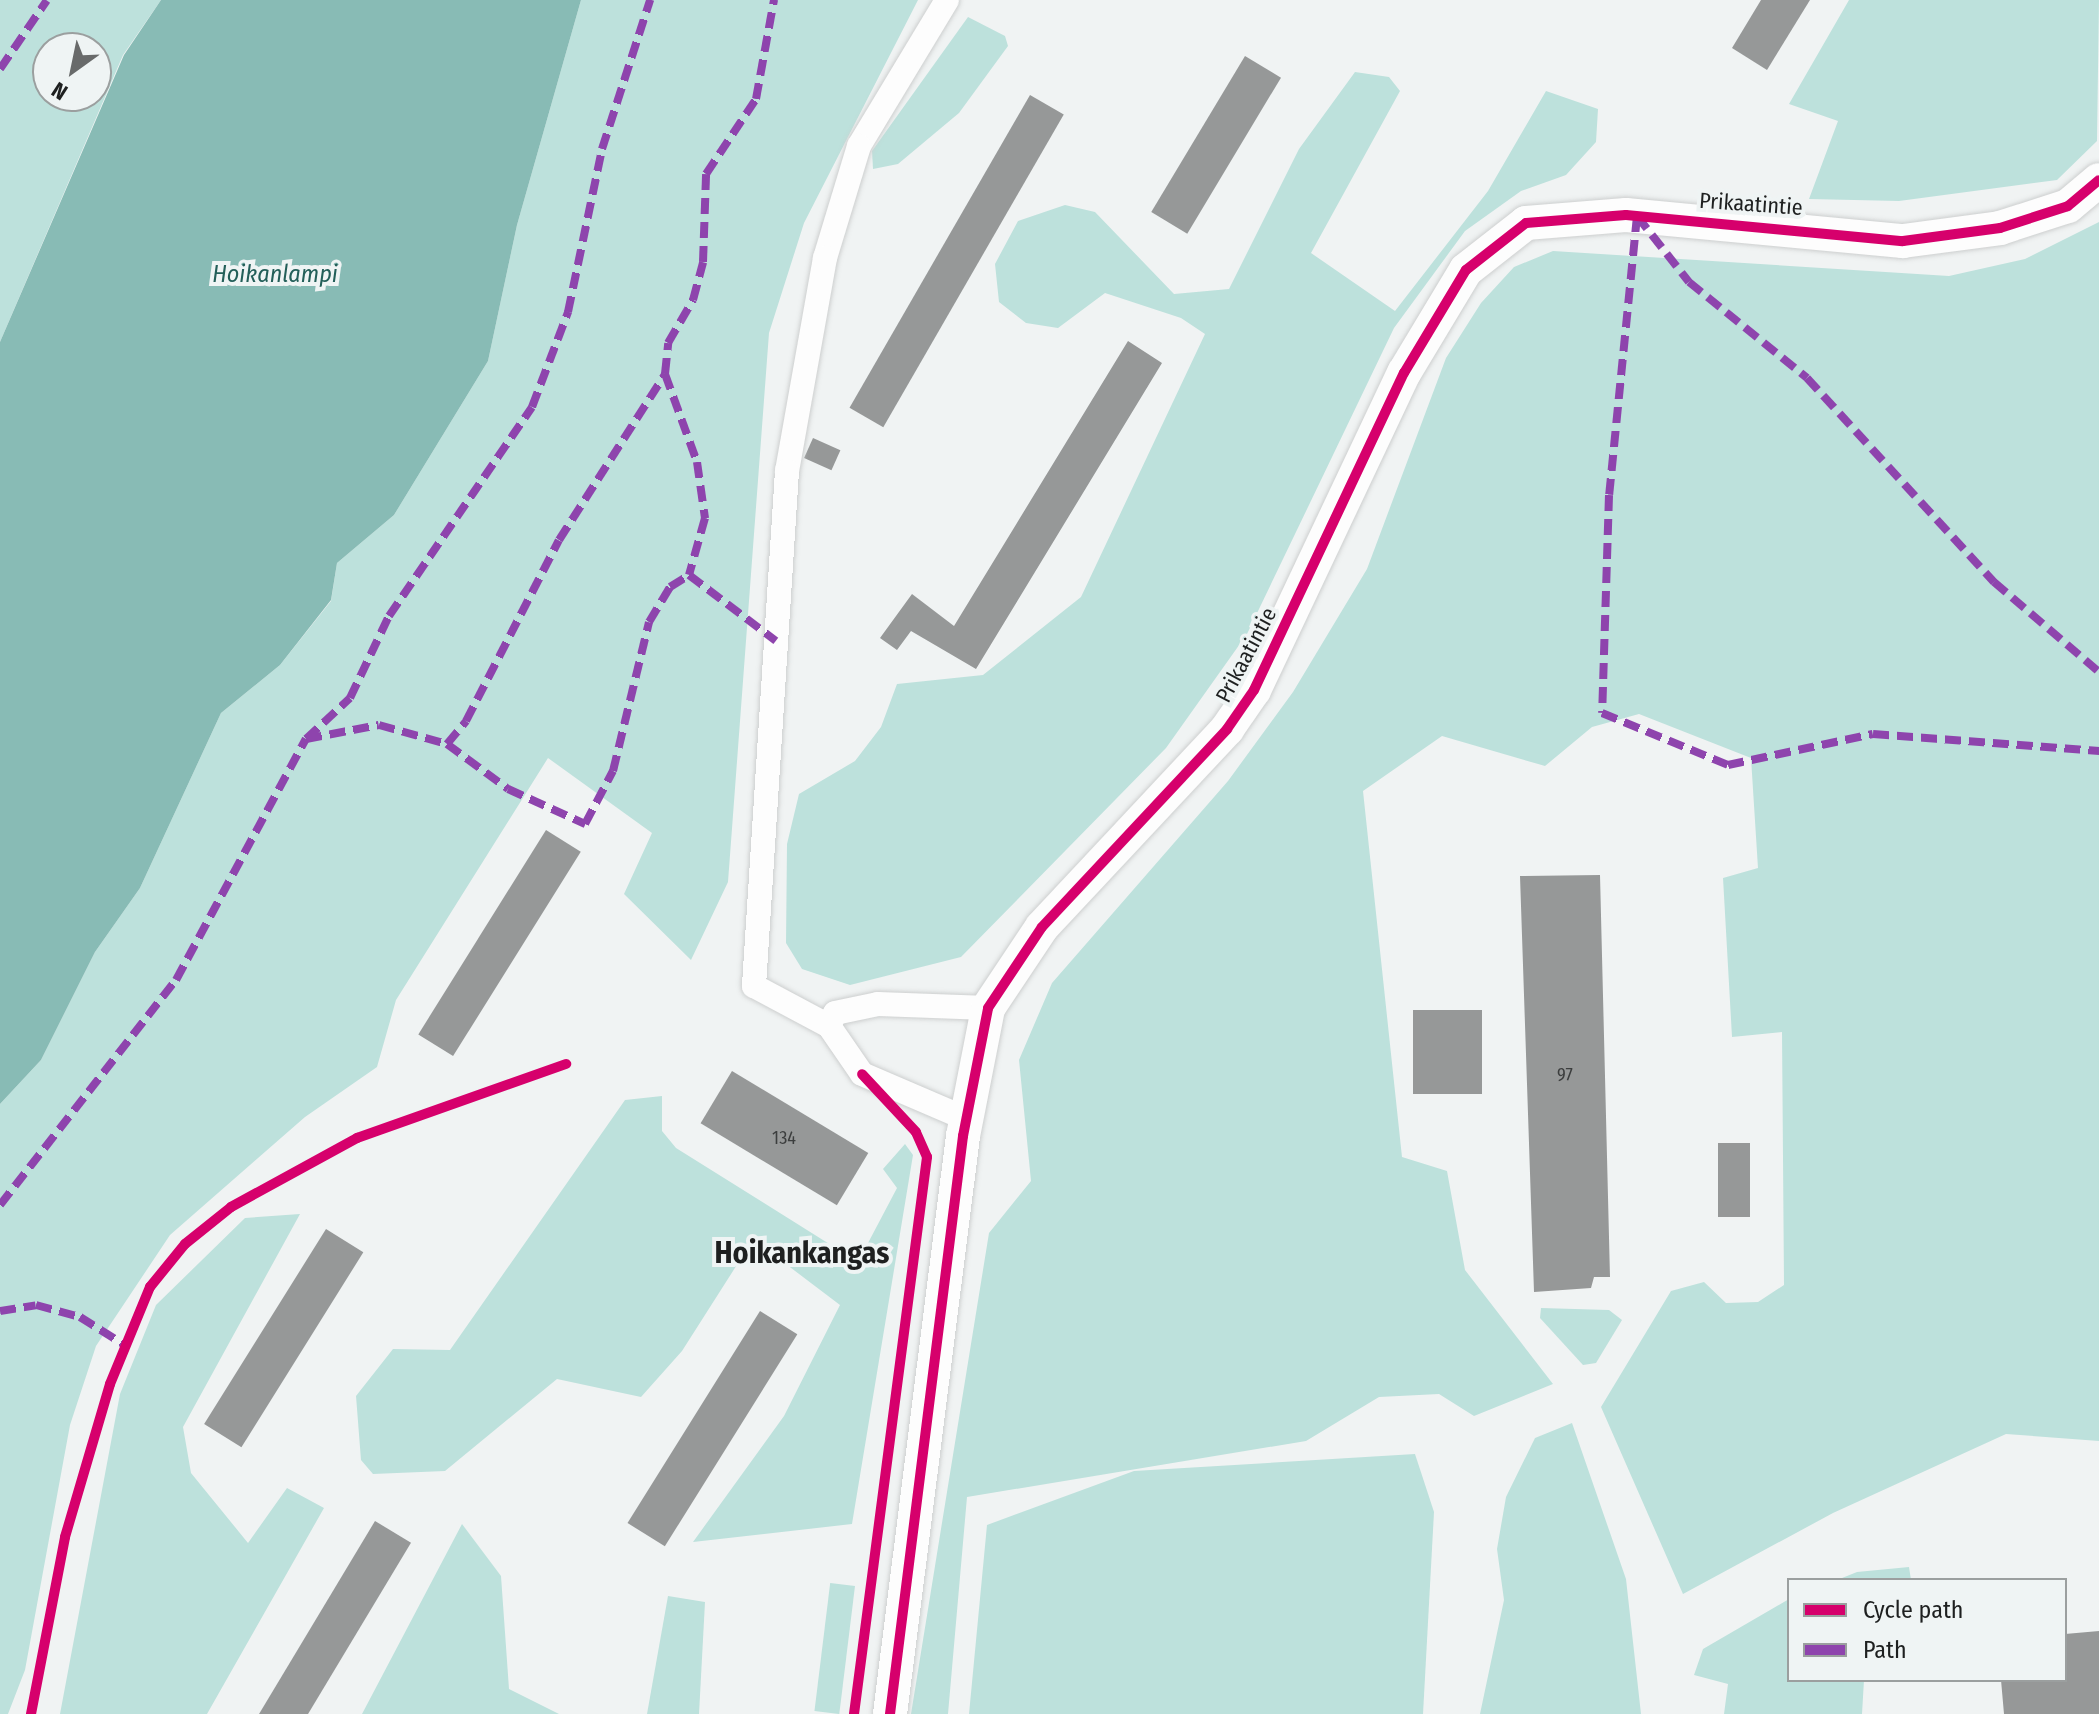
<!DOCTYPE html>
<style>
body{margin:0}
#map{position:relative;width:2099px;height:1714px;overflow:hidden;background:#f0f3f3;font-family:"Fira Sans Condensed",sans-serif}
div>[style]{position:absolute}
.green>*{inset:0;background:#bde1dc;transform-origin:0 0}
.water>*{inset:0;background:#88bbb5}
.building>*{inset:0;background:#969898;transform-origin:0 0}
.roads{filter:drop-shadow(0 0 2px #cdcfcf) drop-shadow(0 0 2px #cdcfcf)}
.street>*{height:24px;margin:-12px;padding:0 12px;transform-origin:12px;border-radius:12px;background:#fdfdfd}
.secondary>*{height:34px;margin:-17px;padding:0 17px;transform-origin:17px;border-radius:17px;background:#fdfdfd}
.quiet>*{height:8px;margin-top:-4px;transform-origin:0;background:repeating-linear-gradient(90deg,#8e44ad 0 16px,transparent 0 24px)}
.cycleway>*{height:10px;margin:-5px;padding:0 5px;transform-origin:5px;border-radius:5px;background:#d6006c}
span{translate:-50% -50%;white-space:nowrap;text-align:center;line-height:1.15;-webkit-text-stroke:8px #eff4f4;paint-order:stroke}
.number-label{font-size:18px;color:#3c3e3e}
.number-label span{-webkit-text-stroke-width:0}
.street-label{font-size:22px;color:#1e2020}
.water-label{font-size:24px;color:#235f59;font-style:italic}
.district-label{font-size:30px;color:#1e2020;font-weight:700}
.legend{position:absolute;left:1787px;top:1578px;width:280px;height:104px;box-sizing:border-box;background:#eff4f4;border:2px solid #9b9f9f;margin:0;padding:10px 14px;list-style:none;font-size:24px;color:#1e2020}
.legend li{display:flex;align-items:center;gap:16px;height:40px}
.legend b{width:40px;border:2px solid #9b9f9f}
.north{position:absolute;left:32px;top:32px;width:80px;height:80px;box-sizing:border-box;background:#eff4f4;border:2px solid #9b9f9f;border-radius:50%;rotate:213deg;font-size:22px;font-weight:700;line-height:32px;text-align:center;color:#1e2020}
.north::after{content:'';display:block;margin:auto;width:28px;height:36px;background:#686a6a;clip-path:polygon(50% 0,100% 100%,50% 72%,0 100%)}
</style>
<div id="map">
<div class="green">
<i style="clip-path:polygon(evenodd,0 0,161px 0,123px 55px,0 342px,0 0,48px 48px,96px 48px,96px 96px,48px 96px,48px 48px)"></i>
<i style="clip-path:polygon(581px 0,918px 0,804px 223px,769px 333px,728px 882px,691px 960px,624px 894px,652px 833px,548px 758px,396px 1000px,377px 1067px,305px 1117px,170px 1235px,96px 1346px,70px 1425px,25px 1670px,8px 1714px,0 1714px,0 1104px,41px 1060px,95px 952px,140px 888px,221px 713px,280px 665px,331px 601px,337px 563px,394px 515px,488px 361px,517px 225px)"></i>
<i style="clip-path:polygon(1849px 0,2099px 0,2097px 141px,2057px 180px,1899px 201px,1809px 199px,1838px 121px,1789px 104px)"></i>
<i style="clip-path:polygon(968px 17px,1005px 36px,1008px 46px,959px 113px,898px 164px,873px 169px,872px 151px)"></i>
<i style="clip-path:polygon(1355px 72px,1389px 77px,1400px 91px,1311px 253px,1395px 311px,1488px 191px,1546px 91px,1598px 109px,1596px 142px,1566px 175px,1521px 191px,1465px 231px,1394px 328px,1247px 634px,1166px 748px,961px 957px,850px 985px,802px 969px,786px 943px,787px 844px,799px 794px,855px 761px,881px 727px,897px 684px,983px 675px,1081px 597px,1205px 334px,1181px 318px,1105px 293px,1058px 328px,1026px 323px,999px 302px,995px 264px,1018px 221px,1065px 205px,1095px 212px,1174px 294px,1229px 289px,1299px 149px)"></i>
<i style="clip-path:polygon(2099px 222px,2099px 1441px,2006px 1434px,1833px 1513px,1683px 1594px,1601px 1407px,1671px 1291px,1704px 1282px,1726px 1303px,1758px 1302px,1784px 1285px,1782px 1032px,1732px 1037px,1723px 878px,1758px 868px,1751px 758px,1639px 714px,1592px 727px,1545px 766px,1442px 736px,1363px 791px,1402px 1157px,1447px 1171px,1465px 1270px,1553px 1384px,1474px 1416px,1439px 1394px,1379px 1397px,1306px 1441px,967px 1497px,948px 1714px,911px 1714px,989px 1233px,1031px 1181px,1019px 1060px,1052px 983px,1228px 781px,1293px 692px,1367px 569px,1446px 358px,1481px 303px,1514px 267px,1553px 251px,1949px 276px,2025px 259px)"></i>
<i style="clip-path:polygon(662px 1096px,662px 1131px,676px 1148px,858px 1262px,897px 1188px,883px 1169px,905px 1144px,913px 1155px,852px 1524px,693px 1542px,784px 1416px,840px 1305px,770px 1252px,740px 1260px,682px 1351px,641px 1397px,557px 1379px,445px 1471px,373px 1474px,361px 1460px,356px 1396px,393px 1349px,450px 1350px,625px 1100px)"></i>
<i style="clip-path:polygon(300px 1214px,183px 1427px,191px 1473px,248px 1543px,287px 1488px,324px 1508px,207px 1714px,60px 1714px,120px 1394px,156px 1305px,245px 1218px)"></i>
<i style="clip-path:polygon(1541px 1308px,1609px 1310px,1622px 1320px,1596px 1363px,1583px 1365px,1540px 1318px)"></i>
<i style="clip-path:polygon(1572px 1423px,1626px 1579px,1641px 1714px,1480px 1714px,1504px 1600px,1497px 1549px,1506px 1497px,1535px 1438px)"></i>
<i style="clip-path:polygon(1415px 1454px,1434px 1512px,1423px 1714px,969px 1714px,987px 1525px,1134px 1471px)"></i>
<i style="clip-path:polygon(462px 1524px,501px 1576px,509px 1689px,559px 1714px,362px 1714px)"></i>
<i style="clip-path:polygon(1909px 1567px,1911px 1580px,1837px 1580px,1857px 1572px)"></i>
<i style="left:855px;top:1586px;width:129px;height:25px;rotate:97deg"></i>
<i style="clip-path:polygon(668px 1596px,705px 1602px,699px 1714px,647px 1714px)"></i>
<i style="clip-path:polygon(1789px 1599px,1789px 1680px,1864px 1680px,1862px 1714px,1724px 1714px,1728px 1684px,1694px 1675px,1703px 1649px)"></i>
</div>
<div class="water">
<i style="clip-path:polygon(161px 0,581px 0,517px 225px,488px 361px,394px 515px,337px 563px,331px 600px,280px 665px,221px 713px,140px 888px,95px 952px,41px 1060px,0 1104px,0 342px,124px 55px)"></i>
</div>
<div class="building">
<i style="clip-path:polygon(1761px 0,1810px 0,1767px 70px,1732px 48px)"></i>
<i style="left:1245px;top:56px;width:42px;height:182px;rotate:31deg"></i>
<i style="left:1030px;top:95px;width:39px;height:361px;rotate:30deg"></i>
<i style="clip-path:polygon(1128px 341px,1162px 363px,976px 669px,911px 631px,897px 650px,880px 638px,912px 594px,954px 626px)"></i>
<i style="left:813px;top:438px;width:30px;height:22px;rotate:24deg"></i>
<i style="left:546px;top:830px;width:41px;height:241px;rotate:32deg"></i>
<i style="clip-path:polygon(1600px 875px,1610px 1277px,1594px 1277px,1591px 1288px,1534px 1292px,1520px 876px)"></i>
<i style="left:1413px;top:1010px;width:69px;height:84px"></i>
<i style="left:732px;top:1071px;width:159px;height:61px;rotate:31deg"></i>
<i style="left:1718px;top:1143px;width:32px;height:74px"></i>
<i style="left:326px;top:1229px;width:44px;height:230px;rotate:32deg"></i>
<i style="left:760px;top:1311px;width:44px;height:250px;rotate:32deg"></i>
<i style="left:375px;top:1521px;width:42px;height:226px;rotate:31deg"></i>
<i style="clip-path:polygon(2099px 1631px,2099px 1714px,2004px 1714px,2001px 1680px,2065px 1680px,2065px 1634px)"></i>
</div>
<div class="roads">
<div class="street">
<i style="left:947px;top:0;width:170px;rotate:121.1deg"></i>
<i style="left:859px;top:146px;width:117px;rotate:106.9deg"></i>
<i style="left:825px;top:258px;width:216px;rotate:100.1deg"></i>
<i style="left:787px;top:471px;width:516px;rotate:93.67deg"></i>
<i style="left:754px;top:986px;width:85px;rotate:28.1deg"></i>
<i style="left:829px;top:1026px;width:58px;rotate:55.5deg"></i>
<i style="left:862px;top:1074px;width:114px;rotate:23.2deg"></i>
<i style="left:829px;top:1026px;width:14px;rotate:-65deg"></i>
<i style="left:835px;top:1013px;width:44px;rotate:-11.8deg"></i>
<i style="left:878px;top:1004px;width:110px;rotate:2.1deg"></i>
</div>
<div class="secondary">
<i style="left:890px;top:1714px;width:583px;rotate:-82.8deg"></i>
<i style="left:963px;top:1136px;width:130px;rotate:-78.9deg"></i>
<i style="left:988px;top:1008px;width:97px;rotate:-56.3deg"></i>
<i style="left:1042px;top:927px;width:271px;rotate:-46.9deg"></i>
<i style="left:1227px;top:729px;width:47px;rotate:-55.3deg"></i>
<i style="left:1254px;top:690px;width:351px;rotate:-64.7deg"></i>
<i style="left:1404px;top:373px;width:120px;rotate:-59deg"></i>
<i style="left:1466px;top:270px;width:76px;rotate:-38.1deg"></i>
<i style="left:1526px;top:223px;width:100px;rotate:-4.6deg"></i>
<i style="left:1626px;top:215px;width:278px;rotate:5.4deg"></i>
<i style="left:1903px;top:241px;width:98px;rotate:-7.6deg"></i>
<i style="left:2000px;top:228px;width:71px;rotate:-17.9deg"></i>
<i style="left:2068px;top:206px;width:40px;rotate:-40deg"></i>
</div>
</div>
<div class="quiet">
<i style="left:0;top:69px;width:83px;rotate:-55.7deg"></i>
<i style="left:1637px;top:216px;width:280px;rotate:95.7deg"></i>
<i style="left:1609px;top:495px;width:218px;rotate:91.8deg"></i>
<i style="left:1602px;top:713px;width:136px;rotate:22.4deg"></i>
<i style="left:1728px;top:765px;width:148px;rotate:-12.1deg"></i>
<i style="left:1873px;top:734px;width:227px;rotate:4.3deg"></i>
<i style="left:1637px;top:216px;width:84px;rotate:51.8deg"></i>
<i style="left:1689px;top:282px;width:152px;rotate:39.1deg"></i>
<i style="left:1807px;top:378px;width:277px;rotate:47.5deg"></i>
<i style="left:1994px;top:582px;width:138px;rotate:40.6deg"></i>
<i style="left:665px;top:374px;width:94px;rotate:70deg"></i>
<i style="left:697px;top:462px;width:57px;rotate:81.9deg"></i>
<i style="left:705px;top:518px;width:59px;rotate:105.7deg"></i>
<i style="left:689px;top:575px;width:109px;rotate:37.2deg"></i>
<i style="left:306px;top:739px;width:74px;rotate:-10.9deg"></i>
<i style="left:379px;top:725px;width:71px;rotate:15.6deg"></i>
<i style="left:447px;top:744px;width:30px;rotate:-50deg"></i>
<i style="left:466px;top:721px;width:203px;rotate:-62.8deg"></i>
<i style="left:559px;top:540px;width:197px;rotate:-57.4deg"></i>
<i style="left:665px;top:374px;width:31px;rotate:-84deg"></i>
<i style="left:668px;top:343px;width:50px;rotate:-59.8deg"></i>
<i style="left:693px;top:300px;width:39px;rotate:-75deg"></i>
<i style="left:703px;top:262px;width:88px;rotate:-88deg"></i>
<i style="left:706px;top:174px;width:90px;rotate:-56.3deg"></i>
<i style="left:756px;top:99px;width:101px;rotate:-79.7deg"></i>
<i style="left:447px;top:744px;width:76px;rotate:36.4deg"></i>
<i style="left:508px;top:789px;width:85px;rotate:24.4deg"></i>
<i style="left:585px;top:824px;width:60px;rotate:-62.2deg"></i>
<i style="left:613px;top:771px;width:153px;rotate:-76.4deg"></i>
<i style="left:649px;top:622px;width:41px;rotate:-59deg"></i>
<i style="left:670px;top:587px;width:22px;rotate:-32deg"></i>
<i style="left:0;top:1205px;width:286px;rotate:-52deg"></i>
<i style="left:176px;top:980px;width:274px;rotate:-61.7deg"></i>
<i style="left:306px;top:739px;width:60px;rotate:-43deg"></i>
<i style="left:350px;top:698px;width:91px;rotate:-64.6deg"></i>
<i style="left:389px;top:616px;width:253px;rotate:-55.6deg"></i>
<i style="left:532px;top:407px;width:102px;rotate:-69.2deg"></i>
<i style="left:568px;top:312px;width:167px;rotate:-78.2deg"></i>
<i style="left:602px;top:149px;width:157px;rotate:-72.1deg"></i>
<i style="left:0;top:1311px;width:36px;rotate:-9deg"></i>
<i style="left:36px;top:1305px;width:46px;rotate:15.3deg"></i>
<i style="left:80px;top:1317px;width:51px;rotate:32.1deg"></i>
</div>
<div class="cycleway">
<i style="left:31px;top:1714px;width:180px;rotate:-79.1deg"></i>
<i style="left:65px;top:1537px;width:159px;rotate:-73.6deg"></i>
<i style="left:110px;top:1384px;width:105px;rotate:-67.6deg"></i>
<i style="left:150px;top:1287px;width:55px;rotate:-50.9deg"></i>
<i style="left:185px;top:1244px;width:59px;rotate:-38.8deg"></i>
<i style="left:231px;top:1207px;width:144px;rotate:-28.7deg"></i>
<i style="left:357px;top:1138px;width:222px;rotate:-19.5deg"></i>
<i style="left:854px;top:1714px;width:562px;rotate:-82.53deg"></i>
<i style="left:927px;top:1157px;width:27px;rotate:-114deg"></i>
<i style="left:916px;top:1132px;width:79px;rotate:-133deg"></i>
<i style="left:890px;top:1714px;width:583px;rotate:-82.8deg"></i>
<i style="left:963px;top:1136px;width:130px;rotate:-78.9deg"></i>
<i style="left:988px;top:1008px;width:97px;rotate:-56.3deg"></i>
<i style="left:1042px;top:927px;width:271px;rotate:-46.9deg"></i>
<i style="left:1227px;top:729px;width:47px;rotate:-55.3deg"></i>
<i style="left:1254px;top:690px;width:351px;rotate:-64.7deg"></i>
<i style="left:1404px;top:373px;width:120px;rotate:-59deg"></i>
<i style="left:1466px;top:270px;width:76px;rotate:-38.1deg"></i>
<i style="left:1526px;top:223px;width:100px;rotate:-4.6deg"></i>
<i style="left:1626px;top:215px;width:278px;rotate:5.4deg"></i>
<i style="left:1903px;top:241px;width:98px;rotate:-7.6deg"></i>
<i style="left:2000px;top:228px;width:71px;rotate:-17.9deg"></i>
<i style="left:2068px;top:206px;width:40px;rotate:-40deg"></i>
</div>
<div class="number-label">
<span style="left:1565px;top:1075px">97</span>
<span style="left:784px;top:1138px">134</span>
</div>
<div class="street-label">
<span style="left:1751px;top:204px;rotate:4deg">Prikaatintie</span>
<span style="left:1246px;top:655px;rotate:-62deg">Prikaatintie</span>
</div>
<div class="water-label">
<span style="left:275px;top:275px">Hoikanlampi</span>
</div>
<div class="district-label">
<span style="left:802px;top:1253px">Hoikankangas</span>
</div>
<ul class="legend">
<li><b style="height:10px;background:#d6006c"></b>Cycle path</li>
<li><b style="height:10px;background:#8e44ad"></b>Path</li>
</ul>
<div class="north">N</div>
</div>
